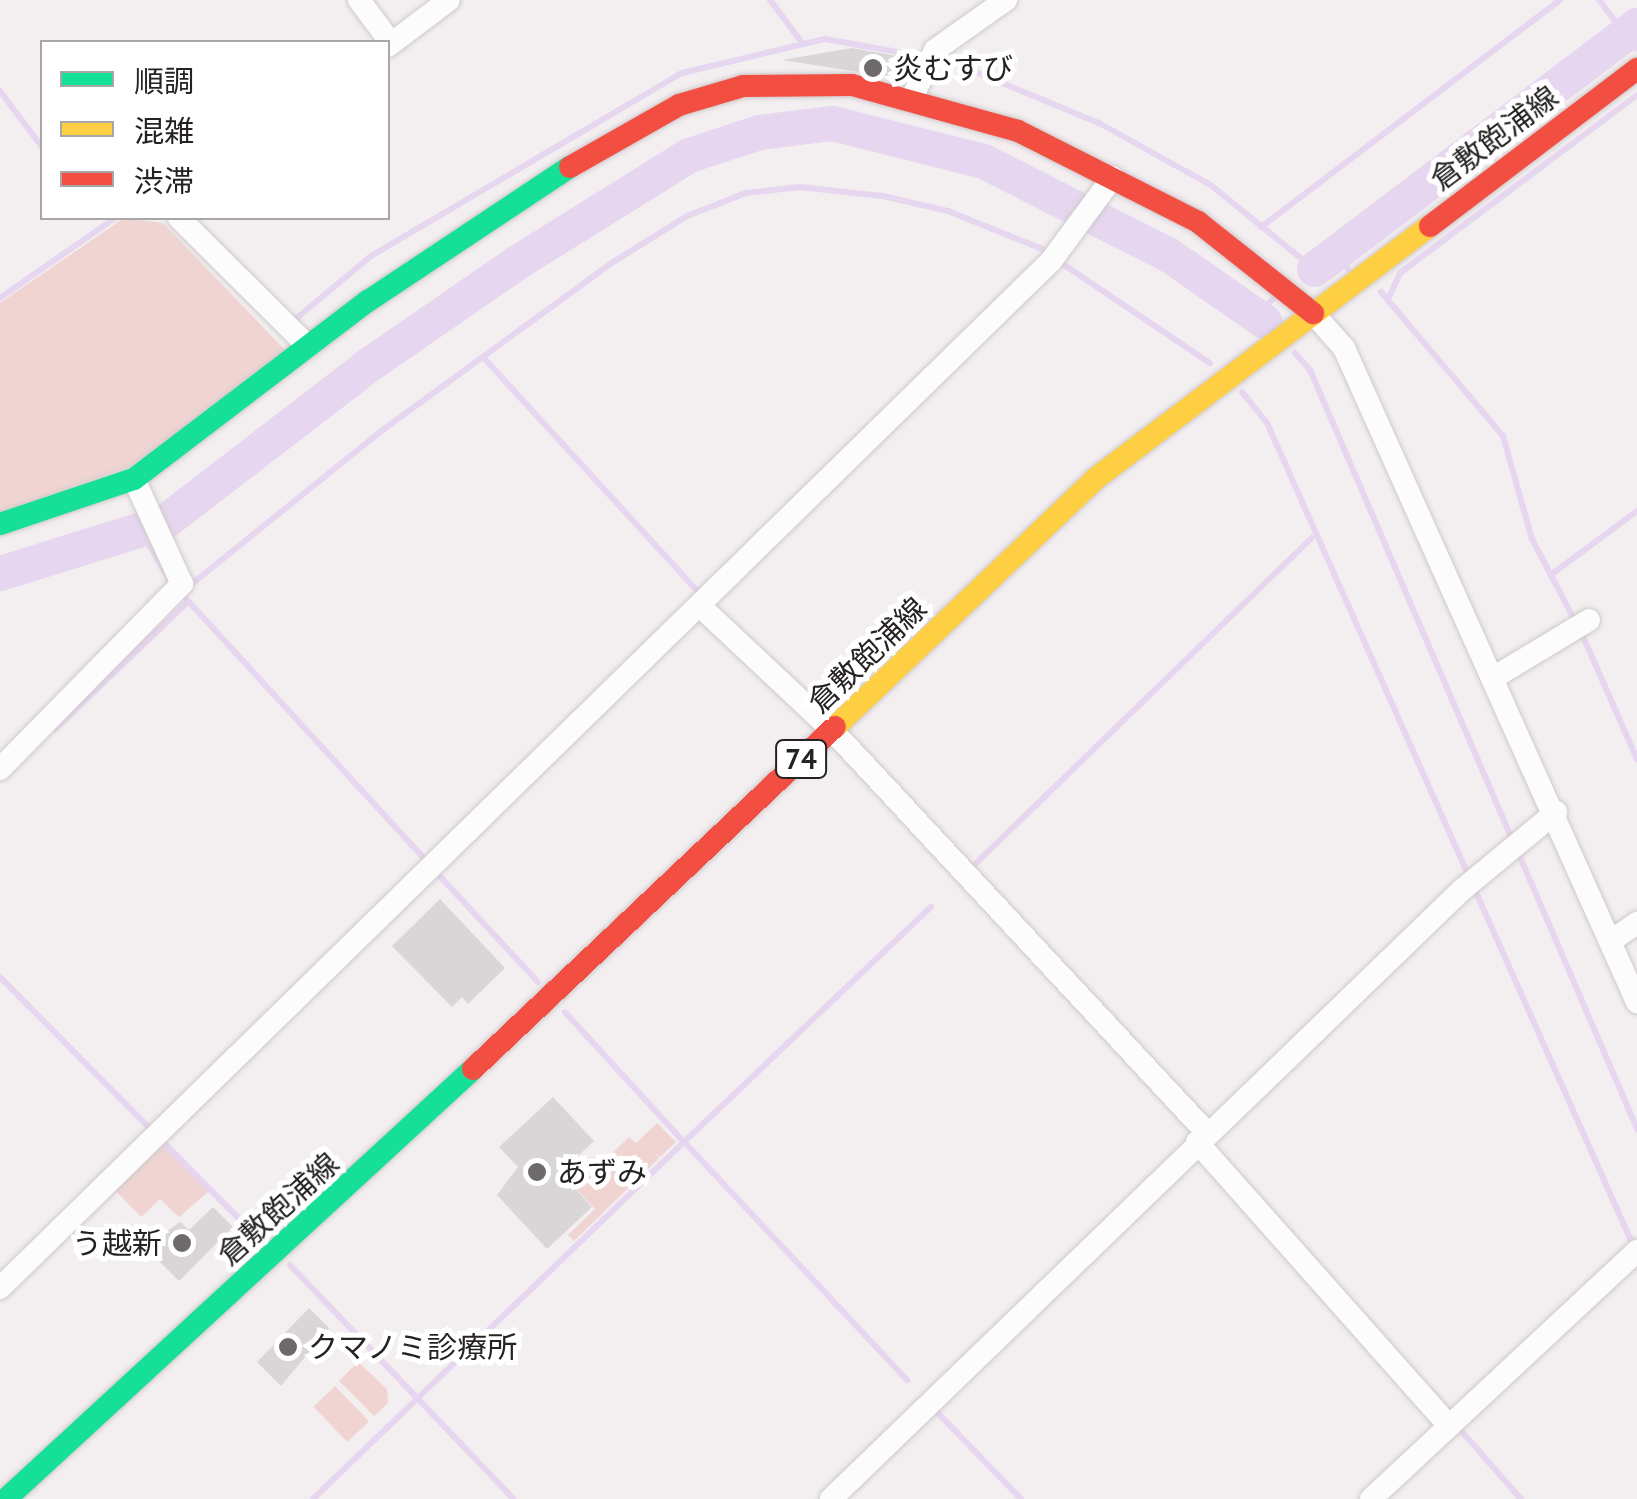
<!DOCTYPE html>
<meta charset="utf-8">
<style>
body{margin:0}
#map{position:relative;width:1637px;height:1499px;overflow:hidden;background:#f3eef0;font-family:"PT Sans","Noto Sans JP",sans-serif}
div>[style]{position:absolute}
.green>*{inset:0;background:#efd4d2;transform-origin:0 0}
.stream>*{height:6px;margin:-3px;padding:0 3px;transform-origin:3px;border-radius:3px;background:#e6d6ef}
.river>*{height:35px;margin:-17.5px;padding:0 17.5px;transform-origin:17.5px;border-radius:17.5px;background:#e6d6ef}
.building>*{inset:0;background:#dad6d7}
.roads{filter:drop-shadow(0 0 2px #cec9cb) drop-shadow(0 0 2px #cec9cb)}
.street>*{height:22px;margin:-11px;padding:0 11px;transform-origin:11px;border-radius:11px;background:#fdfcfd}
.fast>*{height:22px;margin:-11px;padding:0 11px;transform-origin:11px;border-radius:11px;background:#16e098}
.slow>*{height:22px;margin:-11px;padding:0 11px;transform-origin:11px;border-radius:11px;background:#ffcf43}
.jam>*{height:22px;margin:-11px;padding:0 11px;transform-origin:11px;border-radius:11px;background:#f24e42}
.dots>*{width:28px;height:28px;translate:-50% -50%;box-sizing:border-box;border:5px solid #fff;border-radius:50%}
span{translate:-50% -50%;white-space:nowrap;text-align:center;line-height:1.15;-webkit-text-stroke:10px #fff;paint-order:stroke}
.shield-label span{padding:2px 8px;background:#fff;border:2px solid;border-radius:8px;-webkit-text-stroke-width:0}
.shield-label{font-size:28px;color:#262224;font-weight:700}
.poi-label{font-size:30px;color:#262224}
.left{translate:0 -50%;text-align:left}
.right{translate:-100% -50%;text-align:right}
.street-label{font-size:30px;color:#262224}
.legend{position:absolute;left:40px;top:40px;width:350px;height:180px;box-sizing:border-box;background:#fff;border:2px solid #a8a7a7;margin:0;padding:12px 18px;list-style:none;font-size:30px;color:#262224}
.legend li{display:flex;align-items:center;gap:20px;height:50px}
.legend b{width:50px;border:2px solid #a8a7a7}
</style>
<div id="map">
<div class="green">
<i style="clip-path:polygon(124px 218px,163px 223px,288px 353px,131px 466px,0 513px,0 303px)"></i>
<i style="clip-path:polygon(657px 1123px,676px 1142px,660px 1157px,653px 1151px,659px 1158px,574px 1241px,568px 1235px,595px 1209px,576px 1189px,629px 1137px,636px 1143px)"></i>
<i style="clip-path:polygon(160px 1140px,209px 1191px,179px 1217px,160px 1199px,141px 1217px,112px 1187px)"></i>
<i style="clip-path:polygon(358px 1362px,387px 1389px,388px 1403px,374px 1416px,339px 1381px)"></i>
<i style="left:335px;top:1386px;width:49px;height:30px;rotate:46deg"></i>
</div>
<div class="stream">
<i style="left:770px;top:0;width:55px;rotate:53.1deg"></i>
<i style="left:1599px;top:0;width:61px;rotate:52.4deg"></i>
<i style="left:0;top:91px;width:70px;rotate:53.1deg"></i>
<i style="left:1261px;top:227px;width:375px;rotate:-37.2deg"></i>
<i style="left:1336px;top:255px;width:18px;rotate:49deg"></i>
<i style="left:1060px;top:262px;width:181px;rotate:34deg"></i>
<i style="left:1381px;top:292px;width:189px;rotate:49.7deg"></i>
<i style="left:1503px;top:436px;width:107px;rotate:74.3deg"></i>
<i style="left:1532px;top:539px;width:93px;rotate:62.3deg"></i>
<i style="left:1389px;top:297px;width:26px;rotate:-65deg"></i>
<i style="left:1400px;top:273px;width:296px;rotate:-36.9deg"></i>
<i style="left:0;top:298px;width:140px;rotate:-34.8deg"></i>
<i style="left:1256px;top:315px;width:25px;rotate:-43deg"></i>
<i style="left:292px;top:322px;width:103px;rotate:-39.9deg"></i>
<i style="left:371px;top:256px;width:361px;rotate:-30.5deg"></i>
<i style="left:682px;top:73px;width:147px;rotate:-13.4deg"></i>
<i style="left:825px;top:39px;width:126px;rotate:10.1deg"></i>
<i style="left:949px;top:61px;width:162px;rotate:22.5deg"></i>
<i style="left:1099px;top:123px;width:129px;rotate:29.1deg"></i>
<i style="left:1212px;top:186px;width:132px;rotate:39.1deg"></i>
<i style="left:1295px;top:353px;width:23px;rotate:49deg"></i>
<i style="left:1310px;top:370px;width:511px;rotate:66.7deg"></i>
<i style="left:483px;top:357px;width:321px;rotate:47.5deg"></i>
<i style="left:1242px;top:392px;width:40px;rotate:51deg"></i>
<i style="left:1267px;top:423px;width:900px;rotate:66deg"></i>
<i style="left:141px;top:531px;width:59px;rotate:59.5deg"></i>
<i style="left:1552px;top:574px;width:106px;rotate:-36.5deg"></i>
<i style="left:188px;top:587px;width:252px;rotate:-38.9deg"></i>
<i style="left:384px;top:429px;width:280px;rotate:-36.1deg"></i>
<i style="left:610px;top:264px;width:91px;rotate:-31.9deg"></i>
<i style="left:687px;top:216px;width:63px;rotate:-21.3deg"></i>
<i style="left:746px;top:193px;width:54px;rotate:-6.3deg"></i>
<i style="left:800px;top:187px;width:83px;rotate:6.2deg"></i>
<i style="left:883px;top:196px;width:67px;rotate:13deg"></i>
<i style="left:948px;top:211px;width:112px;rotate:22deg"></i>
<i style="left:179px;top:591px;width:367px;rotate:47.5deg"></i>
<i style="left:1581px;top:632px;width:139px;rotate:66.2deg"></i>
<i style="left:55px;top:729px;width:184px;rotate:-43.7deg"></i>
<i style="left:1517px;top:850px;width:304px;rotate:66.7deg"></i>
<i style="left:969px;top:870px;width:477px;rotate:-44.1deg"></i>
<i style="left:436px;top:872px;width:150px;rotate:47.2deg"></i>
<i style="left:0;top:977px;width:356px;rotate:45.3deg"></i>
<i style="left:290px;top:1265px;width:324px;rotate:46.3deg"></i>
<i style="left:907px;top:1380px;width:326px;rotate:-133.1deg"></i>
<i style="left:684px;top:1142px;width:341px;rotate:-43.6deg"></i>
<i style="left:932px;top:1407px;width:128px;rotate:45.9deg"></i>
<i style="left:1457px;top:1426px;width:97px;rotate:48.8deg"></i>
<i style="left:313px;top:1499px;width:515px;rotate:-43.9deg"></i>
<i style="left:684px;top:1142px;width:176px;rotate:-132.5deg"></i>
</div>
<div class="river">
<i style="left:1314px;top:269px;width:405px;rotate:-37.1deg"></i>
<i style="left:0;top:573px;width:172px;rotate:-17.3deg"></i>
<i style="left:164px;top:522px;width:254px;rotate:-37.6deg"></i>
<i style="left:365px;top:367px;width:185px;rotate:-34.6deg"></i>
<i style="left:517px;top:262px;width:203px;rotate:-31.9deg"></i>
<i style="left:689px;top:155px;width:74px;rotate:-18.2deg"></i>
<i style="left:759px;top:132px;width:74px;rotate:-7deg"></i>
<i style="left:832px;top:123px;width:156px;rotate:14.1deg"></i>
<i style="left:983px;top:161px;width:208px;rotate:26.8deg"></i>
<i style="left:1169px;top:255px;width:116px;rotate:34.8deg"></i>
</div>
<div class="building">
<i style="clip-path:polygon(852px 48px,914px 59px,905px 79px,782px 60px)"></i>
<i style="clip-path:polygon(440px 899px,505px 968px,468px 1004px,462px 997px,452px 1007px,392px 946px)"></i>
<i style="clip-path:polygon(553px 1097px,594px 1141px,560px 1173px,592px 1207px,547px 1249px,497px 1195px,518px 1167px,499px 1147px)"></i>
<i style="clip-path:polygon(213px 1207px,233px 1227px,179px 1281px,145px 1247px,180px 1222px,189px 1230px)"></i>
<i style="clip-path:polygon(309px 1308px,329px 1328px,281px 1386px,257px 1362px)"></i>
</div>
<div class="roads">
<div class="street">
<i style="left:359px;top:0;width:54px;rotate:53.3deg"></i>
<i style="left:388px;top:46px;width:76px;rotate:-37deg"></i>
<i style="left:912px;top:98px;width:53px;rotate:-64.4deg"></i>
<i style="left:935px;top:50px;width:87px;rotate:-35.2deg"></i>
<i style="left:179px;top:218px;width:182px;rotate:44.8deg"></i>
<i style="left:1313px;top:313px;width:47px;rotate:48.5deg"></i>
<i style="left:1344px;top:348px;width:717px;rotate:65.87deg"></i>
<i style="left:700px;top:606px;width:181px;rotate:43.2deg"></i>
<i style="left:832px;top:730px;width:550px;rotate:47.06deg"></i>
<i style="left:1493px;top:678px;width:112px;rotate:-31.1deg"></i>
<i style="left:0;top:769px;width:260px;rotate:-45.5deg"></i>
<i style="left:182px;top:584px;width:115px;rotate:-114.6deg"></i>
<i style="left:1611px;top:941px;width:32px;rotate:-35deg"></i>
<i style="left:1197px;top:1142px;width:380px;rotate:48.4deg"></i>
<i style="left:0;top:1288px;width:1469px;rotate:-44.34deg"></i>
<i style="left:1051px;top:261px;width:104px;rotate:-53.6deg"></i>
<i style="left:831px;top:1499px;width:878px;rotate:-43.99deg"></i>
<i style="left:1463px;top:889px;width:121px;rotate:-39.6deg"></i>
<i style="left:1371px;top:1499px;width:364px;rotate:-43deg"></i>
</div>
<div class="fast">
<i style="left:0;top:524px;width:141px;rotate:-18.6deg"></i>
<i style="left:134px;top:479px;width:294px;rotate:-37.3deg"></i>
<i style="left:368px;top:301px;width:242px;rotate:-33.6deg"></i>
<i style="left:6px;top:1499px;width:635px;rotate:-42.64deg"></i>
</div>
<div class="slow">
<i style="left:835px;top:727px;width:359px;rotate:-43.6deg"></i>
<i style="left:1095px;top:479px;width:420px;rotate:-37.1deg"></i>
</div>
<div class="jam">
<i style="left:570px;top:167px;width:125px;rotate:-29.6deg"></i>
<i style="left:679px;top:105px;width:67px;rotate:-16.5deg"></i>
<i style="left:743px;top:86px;width:109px;rotate:-0.5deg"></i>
<i style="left:852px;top:85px;width:172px;rotate:15.5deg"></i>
<i style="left:1018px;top:131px;width:202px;rotate:26.8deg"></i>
<i style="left:1198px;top:222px;width:147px;rotate:38.4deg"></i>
<i style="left:1430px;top:226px;width:260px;rotate:-37.2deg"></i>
<i style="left:473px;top:1069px;width:498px;rotate:-43.4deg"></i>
</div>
</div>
<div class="dots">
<i style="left:873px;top:68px;background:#6e696b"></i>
<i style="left:537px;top:1172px;background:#6e696b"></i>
<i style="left:182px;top:1243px;background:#6e696b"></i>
<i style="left:288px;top:1347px;background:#6e696b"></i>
</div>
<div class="shield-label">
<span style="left:801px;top:759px">74</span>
</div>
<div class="poi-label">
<span class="left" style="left:893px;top:68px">炎むすび</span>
<span class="left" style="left:557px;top:1172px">あずみ</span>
<span class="right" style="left:162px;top:1243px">う越新</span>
<span class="left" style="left:308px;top:1347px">クマノミ診療所</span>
</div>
<div class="street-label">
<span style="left:1494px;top:138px;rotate:-37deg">倉敷飽浦線</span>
<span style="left:867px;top:655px;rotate:-44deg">倉敷飽浦線</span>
<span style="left:278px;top:1209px;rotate:-42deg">倉敷飽浦線</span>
</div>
<ul class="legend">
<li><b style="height:12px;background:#16e098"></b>順調</li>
<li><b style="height:12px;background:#ffcf43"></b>混雑</li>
<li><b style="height:12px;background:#f24e42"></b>渋滞</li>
</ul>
</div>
